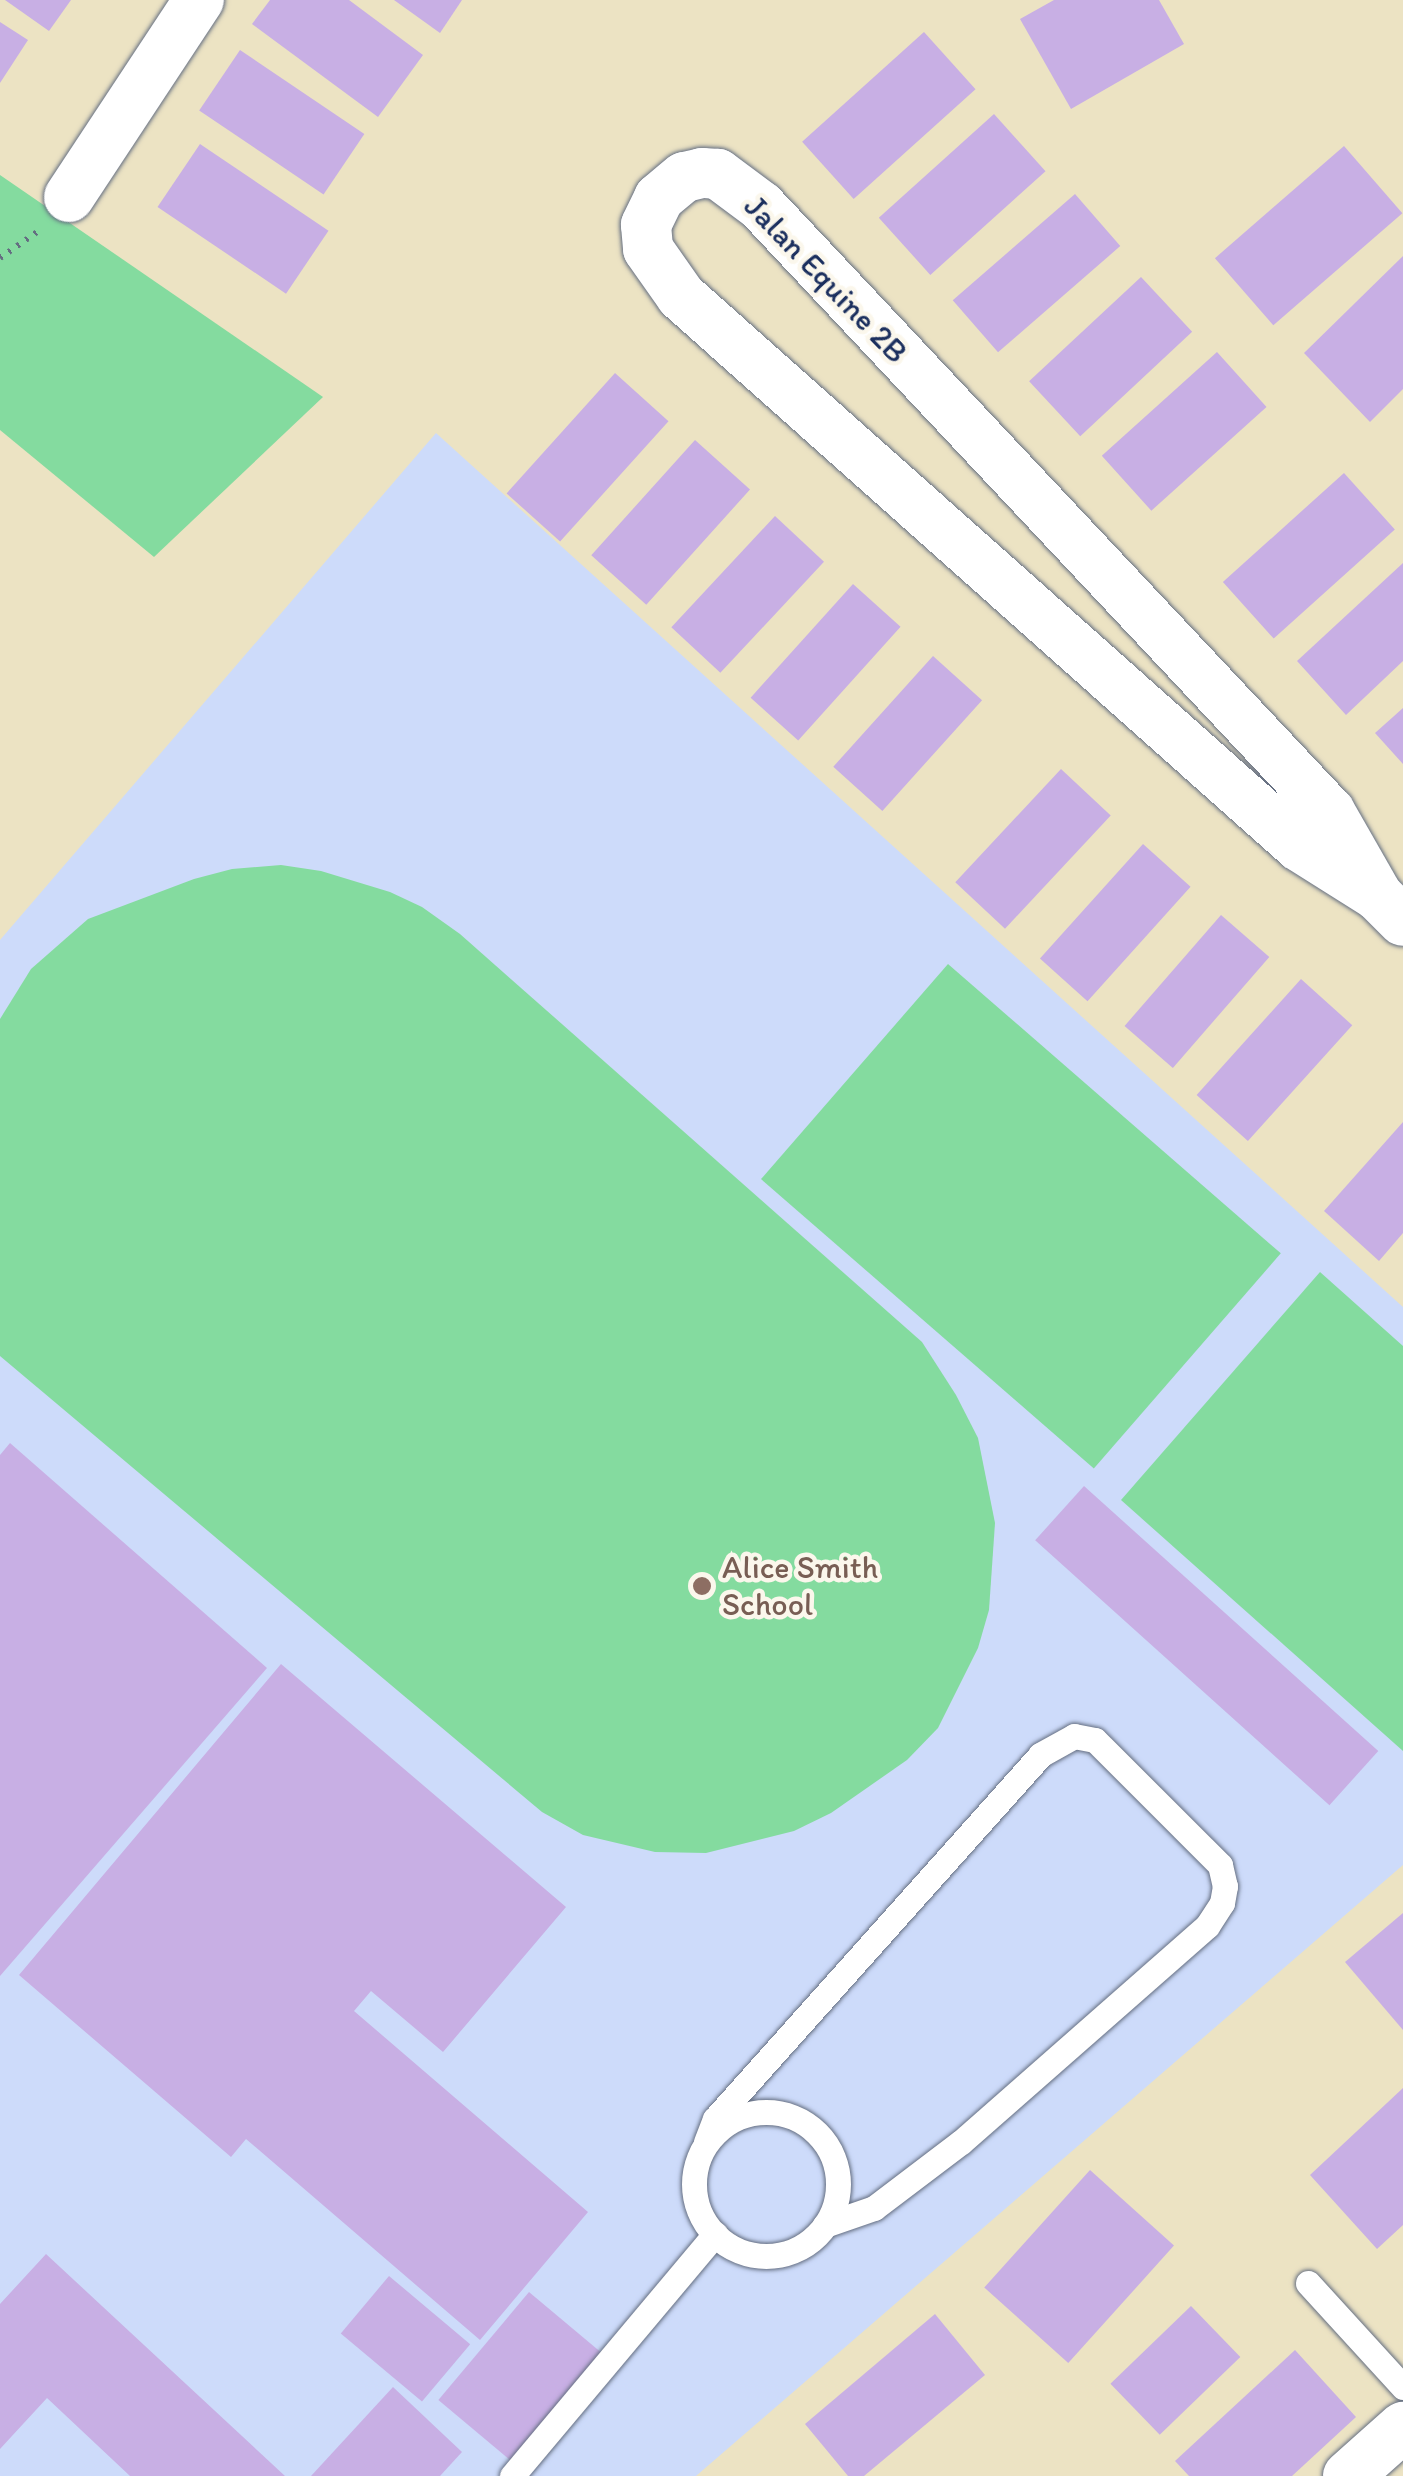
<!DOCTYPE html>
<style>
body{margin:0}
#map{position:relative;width:1403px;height:2476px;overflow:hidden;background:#ece3c3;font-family:Itim,sans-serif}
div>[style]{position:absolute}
.built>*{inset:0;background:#cddbfa}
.green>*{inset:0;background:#84db9f;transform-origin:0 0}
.building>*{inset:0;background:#c8afe4;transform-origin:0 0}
.path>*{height:6px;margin-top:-3px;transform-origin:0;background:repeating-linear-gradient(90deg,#646e81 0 2.5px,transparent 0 10.5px)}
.roads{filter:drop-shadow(0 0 2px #646e81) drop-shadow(0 0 2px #646e81)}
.lane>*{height:25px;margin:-12.5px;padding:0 12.5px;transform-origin:12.5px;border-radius:12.5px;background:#fff}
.lane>.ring{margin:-12.5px;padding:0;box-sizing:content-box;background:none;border:25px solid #fff;border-radius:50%}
.street>*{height:50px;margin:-25px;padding:0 25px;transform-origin:25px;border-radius:25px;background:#fff}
.dots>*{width:28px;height:28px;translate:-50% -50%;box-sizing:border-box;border:5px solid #fbf7ec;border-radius:50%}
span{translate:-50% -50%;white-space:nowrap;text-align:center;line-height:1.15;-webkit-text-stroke:9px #fbf7ec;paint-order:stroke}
.street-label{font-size:32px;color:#1b2f5e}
.education-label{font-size:32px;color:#785e54}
.left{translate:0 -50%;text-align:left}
</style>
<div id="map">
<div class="built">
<i style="clip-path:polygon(436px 433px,1403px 1307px,1403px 1865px,696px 2476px,0 2476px,0 940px)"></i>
</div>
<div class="green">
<i style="clip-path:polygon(0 175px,323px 397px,154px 557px,0 430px)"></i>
<i style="clip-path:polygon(281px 865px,321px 871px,390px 892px,422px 907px,460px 934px,922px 1342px,956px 1395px,978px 1438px,995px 1523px,989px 1610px,978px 1648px,938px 1728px,907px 1760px,831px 1813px,794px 1831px,706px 1853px,655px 1852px,583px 1835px,542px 1812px,0 1356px,0 1019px,31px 969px,88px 919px,194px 879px,232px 869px)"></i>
<i style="left:948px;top:964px;width:441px;height:285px;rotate:41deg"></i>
<i style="clip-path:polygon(1320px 1272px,1403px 1346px,1403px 1751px,1121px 1500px)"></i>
</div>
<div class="building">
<i style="clip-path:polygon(5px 0,71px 0,49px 31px)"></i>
<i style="clip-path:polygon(270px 0,349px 0,423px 55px,378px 117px,252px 24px)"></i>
<i style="clip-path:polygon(394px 0,462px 0,440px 33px)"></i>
<i style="clip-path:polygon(1054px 0,1159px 0,1184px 44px,1071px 109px,1020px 19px)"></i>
<i style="clip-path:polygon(0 22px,28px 40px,0 83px)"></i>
<i style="left:924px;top:32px;width:77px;height:164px;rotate:48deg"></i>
<i style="left:240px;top:50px;width:150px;height:73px;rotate:34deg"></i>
<i style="left:994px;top:114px;width:77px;height:155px;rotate:48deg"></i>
<i style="left:200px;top:144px;width:155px;height:76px;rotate:34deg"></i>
<i style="left:1344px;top:146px;width:89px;height:171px;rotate:49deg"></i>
<i style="left:1075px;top:194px;width:69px;height:162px;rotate:49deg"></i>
<i style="clip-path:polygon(1403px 256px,1403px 389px,1370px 422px,1304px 353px)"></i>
<i style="left:1141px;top:277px;width:75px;height:153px;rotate:47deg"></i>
<i style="left:1217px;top:352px;width:74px;height:155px;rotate:48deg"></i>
<i style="left:615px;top:373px;width:72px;height:162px;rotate:42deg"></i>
<i style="left:695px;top:440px;width:74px;height:155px;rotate:42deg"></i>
<i style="left:1344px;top:473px;width:76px;height:163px;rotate:48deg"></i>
<i style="left:775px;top:516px;width:67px;height:152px;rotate:43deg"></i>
<i style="clip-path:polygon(1403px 563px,1403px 661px,1346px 715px,1297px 661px)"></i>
<i style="left:853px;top:584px;width:64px;height:153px;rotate:42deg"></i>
<i style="left:933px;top:656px;width:66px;height:149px;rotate:42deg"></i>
<i style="clip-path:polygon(1403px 708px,1403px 764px,1375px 733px)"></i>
<i style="left:1061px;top:769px;width:68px;height:155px;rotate:43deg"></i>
<i style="left:1143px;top:844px;width:64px;height:154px;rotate:42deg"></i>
<i style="left:1221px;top:915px;width:64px;height:147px;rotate:41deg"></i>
<i style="left:1301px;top:979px;width:69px;height:156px;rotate:42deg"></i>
<i style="clip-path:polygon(1403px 1122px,1403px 1233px,1379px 1261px,1324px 1211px)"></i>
<i style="clip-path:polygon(10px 1443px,267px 1668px,0 1976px,0 1455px)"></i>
<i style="left:1084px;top:1486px;width:396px;height:73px;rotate:42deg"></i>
<i style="clip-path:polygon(281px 1664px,566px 1907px,443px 2052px,371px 1991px,354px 2011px,588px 2212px,480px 2340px,246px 2139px,231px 2157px,19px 1975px)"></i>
<i style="clip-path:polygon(1403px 1913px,1403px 2030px,1345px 1962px)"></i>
<i style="clip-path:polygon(1403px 2088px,1403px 2225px,1377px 2249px,1310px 2175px)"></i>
<i style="left:1090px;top:2170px;width:113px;height:158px;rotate:42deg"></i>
<i style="clip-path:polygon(46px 2254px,285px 2476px,130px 2476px,47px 2398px,0 2449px,0 2304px)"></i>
<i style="left:389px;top:2276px;width:106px;height:75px;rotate:40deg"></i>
<i style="left:529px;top:2292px;width:97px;height:141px;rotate:40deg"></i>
<i style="left:1191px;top:2306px;width:71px;height:112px;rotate:46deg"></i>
<i style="clip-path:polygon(935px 2314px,985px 2375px,864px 2476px,848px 2476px,805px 2424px)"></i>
<i style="clip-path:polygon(1295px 2350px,1356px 2417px,1292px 2476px,1189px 2476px,1175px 2461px)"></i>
<i style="clip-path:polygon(393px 2387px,462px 2452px,440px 2476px,311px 2476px)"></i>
</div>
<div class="path">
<i style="left:0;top:258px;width:49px;rotate:-35deg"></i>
</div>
<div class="roads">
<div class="lane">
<i class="ring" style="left:694px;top:2112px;width:119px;height:119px"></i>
<i style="left:706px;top:2142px;width:25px;rotate:-69deg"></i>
<i style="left:715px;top:2119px;width:488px;rotate:-48.2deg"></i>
<i style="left:1040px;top:1755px;width:39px;rotate:-29deg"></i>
<i style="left:1074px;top:1736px;width:21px;rotate:11deg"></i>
<i style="left:1095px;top:1740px;width:177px;rotate:45deg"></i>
<i style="left:1220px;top:1865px;width:22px;rotate:77deg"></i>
<i style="left:1225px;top:1886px;width:17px;rotate:100deg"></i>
<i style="left:1222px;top:1903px;width:27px;rotate:123deg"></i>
<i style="left:1207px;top:1926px;width:327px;rotate:138.7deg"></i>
<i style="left:961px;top:2142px;width:109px;rotate:142.8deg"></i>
<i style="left:874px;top:2208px;width:52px;rotate:160.9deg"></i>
<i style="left:1308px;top:2283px;width:141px;rotate:47.6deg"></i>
<i style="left:512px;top:2476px;width:316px;rotate:-50deg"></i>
</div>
<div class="street">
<i style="left:69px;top:197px;width:236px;rotate:-56.6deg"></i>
<i style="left:1378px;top:896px;width:97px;rotate:-119.7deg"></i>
<i style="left:1330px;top:812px;width:831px;rotate:-133.2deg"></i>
<i style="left:761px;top:206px;width:54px;rotate:-143.3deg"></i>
<i style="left:718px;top:174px;width:16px;rotate:-176deg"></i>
<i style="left:702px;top:173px;width:18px;rotate:167deg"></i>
<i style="left:684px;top:177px;width:33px;rotate:140deg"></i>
<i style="left:659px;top:198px;width:30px;rotate:116deg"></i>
<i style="left:646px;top:225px;width:24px;rotate:85deg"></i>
<i style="left:648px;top:249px;width:57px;rotate:54.9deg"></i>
<i style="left:681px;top:296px;width:827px;rotate:41.67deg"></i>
<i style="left:1299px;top:846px;width:93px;rotate:32.3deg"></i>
<i style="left:1378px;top:896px;width:35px;rotate:45deg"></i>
<i style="left:1348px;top:2476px;width:74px;rotate:-41.7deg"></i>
</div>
</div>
<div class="dots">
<i style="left:702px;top:1586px;background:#8d6e63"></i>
</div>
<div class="street-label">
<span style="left:826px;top:279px;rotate:46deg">Jalan Equine 2B</span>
</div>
<div class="education-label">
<span class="left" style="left:722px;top:1586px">Alice Smith<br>School</span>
</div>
</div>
